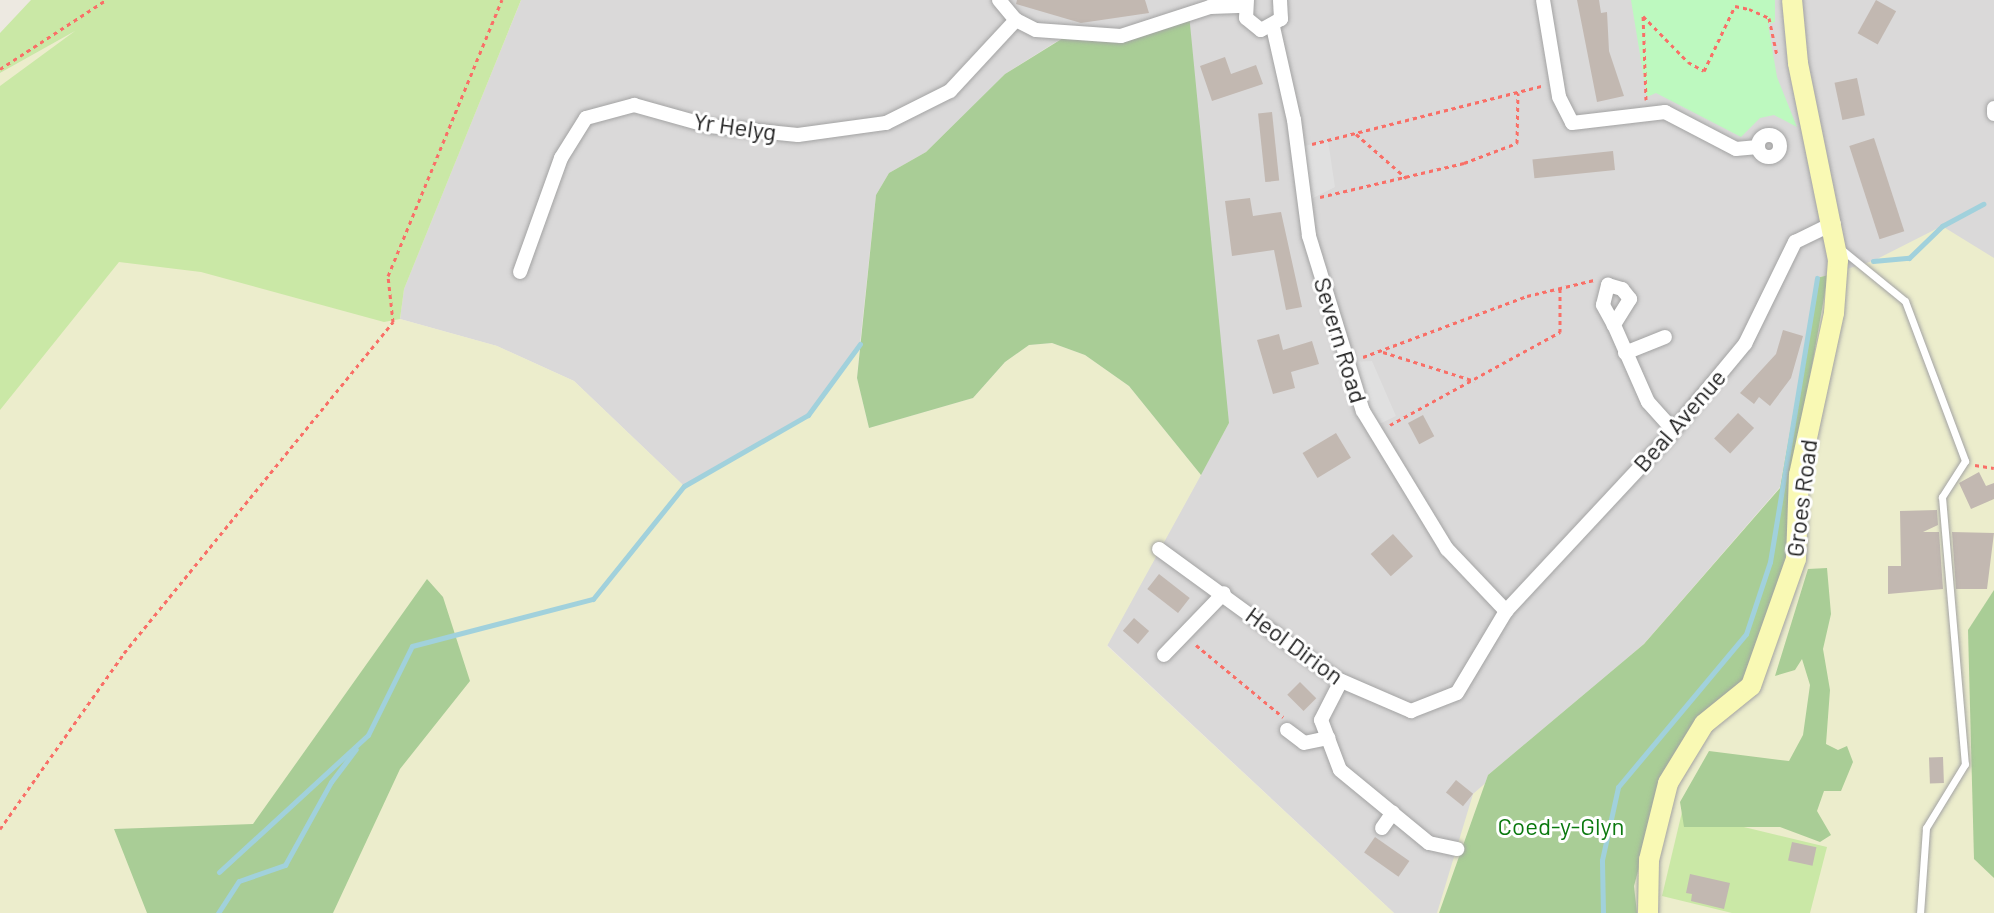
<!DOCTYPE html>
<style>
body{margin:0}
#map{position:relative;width:1994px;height:913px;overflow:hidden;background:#ede9e1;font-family:Barlow,sans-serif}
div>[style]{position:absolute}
.residential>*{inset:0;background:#dad9d9}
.farmland>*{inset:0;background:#ecedcc}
.grass>*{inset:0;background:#cae8a6}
.forest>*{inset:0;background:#a9cd96}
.park>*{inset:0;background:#bdf9bf}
.parking>*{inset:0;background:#e0e0e0}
.stream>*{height:5px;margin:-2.5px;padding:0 2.5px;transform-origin:2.5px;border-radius:2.5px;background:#a1d1dc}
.building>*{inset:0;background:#c2b8b1;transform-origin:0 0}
.path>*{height:3px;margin-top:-1.5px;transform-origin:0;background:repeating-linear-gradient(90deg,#f96f67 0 4px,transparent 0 8px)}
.roads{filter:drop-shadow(0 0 2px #a3a3a3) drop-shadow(0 0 2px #a3a3a3)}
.lane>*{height:7px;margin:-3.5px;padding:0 3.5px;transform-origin:3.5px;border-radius:3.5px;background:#fff}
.street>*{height:14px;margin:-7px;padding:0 7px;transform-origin:7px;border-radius:7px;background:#fff}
.street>.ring{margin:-7px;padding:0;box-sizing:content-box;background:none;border:14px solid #fff;border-radius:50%}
.secondary>*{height:20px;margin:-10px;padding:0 10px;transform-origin:10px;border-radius:10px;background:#f9f9b4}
span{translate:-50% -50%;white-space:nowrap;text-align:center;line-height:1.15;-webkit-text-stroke:6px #fff;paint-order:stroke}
.street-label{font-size:24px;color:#1c1c1c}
.park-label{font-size:24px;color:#0b790f}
</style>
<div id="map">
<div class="residential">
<i style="clip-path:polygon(521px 0,1994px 0,1994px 262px,1873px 261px,1817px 279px,1780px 487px,1644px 644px,1488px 775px,1439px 913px,1394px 913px,1107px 645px,1229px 423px,1121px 36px,1067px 35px,1005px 74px,926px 152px,889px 173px,876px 195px,860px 344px,808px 415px,684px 486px,574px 381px,497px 346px,400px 319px,403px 289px)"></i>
</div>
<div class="farmland">
<i style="clip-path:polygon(521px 0,404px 289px,400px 319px,497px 346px,574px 381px,684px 486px,808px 415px,860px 344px,857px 378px,869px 428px,973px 398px,1005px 362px,1029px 345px,1052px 343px,1085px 355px,1129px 386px,1201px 475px,1107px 646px,1394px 913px,0 913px,0 73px,87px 24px)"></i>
<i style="clip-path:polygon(1942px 226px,1994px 258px,1994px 913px,1437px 913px,1473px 794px,1644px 644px,1780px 488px,1817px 278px,1873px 261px)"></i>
</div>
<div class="grass">
<i style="clip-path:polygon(31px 0,521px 0,404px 289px,400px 319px,384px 322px,201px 272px,119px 262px,0 410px,0 86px,75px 31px,0 73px,0 33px)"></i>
<i style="clip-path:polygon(1682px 812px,1827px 847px,1810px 913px,1732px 913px,1662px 896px)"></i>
</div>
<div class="forest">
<i style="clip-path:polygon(1189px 14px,1229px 423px,1201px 475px,1129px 386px,1085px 355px,1052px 343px,1029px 345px,1005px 362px,973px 398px,869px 428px,857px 378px,876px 195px,889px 173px,926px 152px,1005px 74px,1068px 35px,1121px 36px)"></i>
<i style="clip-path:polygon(1828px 275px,1793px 473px,1788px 561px,1746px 678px,1663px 779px,1634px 886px,1637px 913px,1439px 913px,1488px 775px,1644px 644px,1780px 488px,1817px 278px)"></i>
<i style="clip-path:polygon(1827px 568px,1831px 614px,1823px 649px,1830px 690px,1826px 744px,1838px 750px,1847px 746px,1853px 762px,1841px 791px,1824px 791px,1817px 811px,1831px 835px,1820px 842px,1780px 827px,1684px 827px,1680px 802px,1709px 751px,1789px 761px,1803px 735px,1810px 685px,1802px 659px,1795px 670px,1775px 676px,1808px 569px)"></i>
<i style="clip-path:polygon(427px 579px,443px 597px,470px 681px,400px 769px,333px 913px,147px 913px,114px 829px,253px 824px)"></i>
<i style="clip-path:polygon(1994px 590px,1994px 878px,1974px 859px,1968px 630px)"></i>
</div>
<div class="park">
<i style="clip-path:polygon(1631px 0,1775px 0,1775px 22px,1768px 24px,1777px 77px,1797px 127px,1774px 115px,1760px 118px,1741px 137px,1656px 93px,1647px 97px)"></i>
</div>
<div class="parking">
<i style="clip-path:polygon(1328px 140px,1335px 187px,1311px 199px,1297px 148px)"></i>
<i style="clip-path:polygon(1372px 361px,1396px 416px,1373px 427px,1348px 362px)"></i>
</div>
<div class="stream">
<i style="left:1873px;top:261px;width:36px;rotate:-5deg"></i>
<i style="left:1909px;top:258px;width:46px;rotate:-44.1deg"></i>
<i style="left:1942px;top:226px;width:47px;rotate:-28.2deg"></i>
<i style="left:219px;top:872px;width:202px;rotate:-42.6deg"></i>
<i style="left:368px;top:735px;width:99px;rotate:-63.7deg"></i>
<i style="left:412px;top:646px;width:187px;rotate:-14.6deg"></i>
<i style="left:593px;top:599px;width:145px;rotate:-51.2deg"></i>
<i style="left:684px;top:486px;width:143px;rotate:-29.8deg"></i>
<i style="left:808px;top:415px;width:88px;rotate:-53.8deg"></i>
<i style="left:218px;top:913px;width:38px;rotate:-57deg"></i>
<i style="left:239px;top:881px;width:49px;rotate:-19.2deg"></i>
<i style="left:285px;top:865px;width:95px;rotate:-61deg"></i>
<i style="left:331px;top:782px;width:41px;rotate:-52.9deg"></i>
<i style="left:1603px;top:913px;width:53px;rotate:-91.1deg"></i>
<i style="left:1602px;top:860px;width:75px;rotate:-77.6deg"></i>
<i style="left:1618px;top:787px;width:199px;rotate:-50.1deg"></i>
<i style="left:1746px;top:634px;width:76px;rotate:-71.6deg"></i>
<i style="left:1770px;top:562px;width:288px;rotate:-80.6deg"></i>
</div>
<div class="building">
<i style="clip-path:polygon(1017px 0,1145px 0,1149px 13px,1081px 23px,1016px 4px)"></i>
<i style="clip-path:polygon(1577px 0,1599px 0,1601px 13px,1607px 12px,1609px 51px,1624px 96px,1597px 102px)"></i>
<i style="left:1876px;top:0;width:23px;height:38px;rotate:29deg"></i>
<i style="clip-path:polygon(1225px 57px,1231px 74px,1256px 65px,1263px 84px,1212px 101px,1200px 66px)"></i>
<i style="left:1857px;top:78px;width:38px;height:23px;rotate:78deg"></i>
<i style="left:1272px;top:112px;width:69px;height:14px;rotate:84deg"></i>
<i style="left:1874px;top:138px;width:98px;height:26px;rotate:72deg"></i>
<i style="left:1613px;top:151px;width:19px;height:81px;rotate:84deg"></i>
<i style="clip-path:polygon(1250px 198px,1253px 216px,1281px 212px,1302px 307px,1286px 310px,1274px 250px,1232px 256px,1225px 201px)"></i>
<i style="clip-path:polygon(1783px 330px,1803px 336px,1791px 378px,1770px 406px,1759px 397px,1754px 404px,1740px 393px,1776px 354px)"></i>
<i style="clip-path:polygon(1279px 334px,1283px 350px,1312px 341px,1319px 364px,1291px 372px,1295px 388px,1273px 394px,1257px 340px)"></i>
<i style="left:1738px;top:413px;width:22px;height:35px;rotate:43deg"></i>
<i style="left:1423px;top:415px;width:24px;height:17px;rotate:62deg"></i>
<i style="left:1336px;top:433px;width:29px;height:39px;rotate:59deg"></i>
<i style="clip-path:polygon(1979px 472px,1986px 486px,1994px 483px,1994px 499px,1971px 509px,1959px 483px)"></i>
<i style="clip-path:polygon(1937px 510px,1938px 525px,1923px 532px,1939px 532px,1943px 589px,1888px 594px,1888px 566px,1901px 566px,1900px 511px)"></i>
<i style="clip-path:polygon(1952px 532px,1994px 533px,1987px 589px,1956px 589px)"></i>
<i style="left:1393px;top:534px;width:30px;height:30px;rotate:48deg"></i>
<i style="left:1159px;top:574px;width:39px;height:19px;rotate:38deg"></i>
<i style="left:1134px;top:618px;width:20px;height:17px;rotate:41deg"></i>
<i style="left:1300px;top:682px;width:23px;height:18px;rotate:45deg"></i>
<i style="left:1943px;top:757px;width:26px;height:14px;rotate:88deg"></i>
<i style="left:1456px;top:780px;width:22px;height:16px;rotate:39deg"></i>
<i style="left:1375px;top:837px;width:42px;height:19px;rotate:35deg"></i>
<i style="left:1792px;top:842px;width:25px;height:19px;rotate:12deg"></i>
<i style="clip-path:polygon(1690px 874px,1730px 883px,1724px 909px,1691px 901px,1692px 894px,1686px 893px)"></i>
</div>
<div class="path">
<i style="left:0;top:69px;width:126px;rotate:-33.1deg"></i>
<i style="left:1646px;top:100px;width:84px;rotate:-92deg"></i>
<i style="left:1643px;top:16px;width:64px;rotate:45.6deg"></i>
<i style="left:1688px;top:62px;width:18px;rotate:29deg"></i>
<i style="left:1704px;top:71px;width:72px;rotate:-64.5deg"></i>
<i style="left:1735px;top:6px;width:14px;rotate:12deg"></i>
<i style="left:1749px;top:9px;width:22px;rotate:24deg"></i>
<i style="left:1769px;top:18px;width:39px;rotate:78deg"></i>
<i style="left:1356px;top:134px;width:67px;rotate:41.3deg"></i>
<i style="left:1312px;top:144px;width:237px;rotate:-14.2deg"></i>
<i style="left:1320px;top:197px;width:148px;rotate:-13.3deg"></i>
<i style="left:1464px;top:163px;width:57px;rotate:-20.7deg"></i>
<i style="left:1517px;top:143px;width:50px;rotate:-88.9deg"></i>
<i style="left:1383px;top:352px;width:96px;rotate:17.5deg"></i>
<i style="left:1363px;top:357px;width:175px;rotate:-20.4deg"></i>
<i style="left:1527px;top:296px;width:69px;rotate:-13.4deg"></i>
<i style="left:1390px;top:425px;width:194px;rotate:-28.7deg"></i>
<i style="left:1560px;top:332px;width:43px;rotate:-90deg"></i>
<i style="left:1975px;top:465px;width:19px;rotate:9deg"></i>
<i style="left:1196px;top:645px;width:113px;rotate:39.6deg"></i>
<i style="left:0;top:829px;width:215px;rotate:-54.8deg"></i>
<i style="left:124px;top:653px;width:427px;rotate:-50.9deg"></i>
<i style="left:393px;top:322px;width:46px;rotate:-96.2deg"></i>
<i style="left:388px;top:276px;width:299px;rotate:-67.6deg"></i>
</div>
<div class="roads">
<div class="lane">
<i style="left:1841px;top:249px;width:82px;rotate:39.1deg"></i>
<i style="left:1905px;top:301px;width:171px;rotate:69.4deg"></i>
<i style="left:1965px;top:461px;width:43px;rotate:122.6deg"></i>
<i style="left:1942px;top:497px;width:268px;rotate:85.1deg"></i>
<i style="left:1965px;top:764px;width:75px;rotate:121.4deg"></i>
<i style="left:1926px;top:828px;width:85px;rotate:94deg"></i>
</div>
<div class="street">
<i style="left:999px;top:0;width:26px;rotate:50deg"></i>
<i style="left:1016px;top:20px;width:22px;rotate:27deg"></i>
<i style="left:1036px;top:30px;width:85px;rotate:4deg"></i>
<i style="left:1121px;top:36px;width:94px;rotate:-18deg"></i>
<i style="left:1210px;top:7px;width:35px;rotate:-2deg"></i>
<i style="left:1247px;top:0;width:18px;rotate:93deg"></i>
<i style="left:1246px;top:18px;width:19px;rotate:39deg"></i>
<i style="left:1261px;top:30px;width:23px;rotate:-29deg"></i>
<i style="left:1281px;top:19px;width:19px;rotate:-93deg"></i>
<i style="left:1543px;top:0;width:98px;rotate:80.6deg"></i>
<i style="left:1559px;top:97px;width:29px;rotate:63deg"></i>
<i style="left:1572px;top:123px;width:94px;rotate:-6.7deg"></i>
<i style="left:1665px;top:112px;width:80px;rotate:27.5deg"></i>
<i style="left:1736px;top:149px;width:22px;rotate:-5deg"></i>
<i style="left:1273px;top:27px;width:95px;rotate:77.3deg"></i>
<i style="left:1294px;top:120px;width:117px;rotate:82.6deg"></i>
<i style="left:1309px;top:236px;width:183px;rotate:72.9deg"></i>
<i style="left:1363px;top:411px;width:162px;rotate:58.7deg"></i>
<i style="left:1447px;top:549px;width:86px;rotate:46.4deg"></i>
<i style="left:1994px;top:108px;width:6px;rotate:90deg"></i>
<i class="ring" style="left:1758px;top:135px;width:8px;height:8px"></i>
<i style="left:520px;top:272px;width:121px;rotate:-70.2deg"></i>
<i style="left:561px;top:158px;width:47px;rotate:-58deg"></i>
<i style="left:586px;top:118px;width:50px;rotate:-15.2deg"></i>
<i style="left:634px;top:105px;width:78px;rotate:15.6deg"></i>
<i style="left:709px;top:126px;width:89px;rotate:5.8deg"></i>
<i style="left:798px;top:135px;width:89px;rotate:-7.8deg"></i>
<i style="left:886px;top:123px;width:72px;rotate:-26.6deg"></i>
<i style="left:950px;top:91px;width:97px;rotate:-47.1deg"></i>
<i style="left:1608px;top:285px;width:15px;rotate:16deg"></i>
<i style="left:1622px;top:289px;width:13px;rotate:51deg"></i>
<i style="left:1630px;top:299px;width:31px;rotate:122deg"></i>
<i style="left:1614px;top:325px;width:23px;rotate:-119deg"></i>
<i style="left:1603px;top:305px;width:21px;rotate:-76deg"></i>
<i style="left:1614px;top:325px;width:84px;rotate:66.2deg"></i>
<i style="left:1648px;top:402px;width:38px;rotate:48deg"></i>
<i style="left:1625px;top:353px;width:43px;rotate:-21.8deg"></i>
<i style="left:1159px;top:549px;width:220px;rotate:36.1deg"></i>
<i style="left:1337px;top:679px;width:81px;rotate:23.4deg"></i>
<i style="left:1411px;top:711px;width:49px;rotate:-21.4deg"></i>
<i style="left:1457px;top:693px;width:96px;rotate:-59.1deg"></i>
<i style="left:1506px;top:611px;width:238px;rotate:-47deg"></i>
<i style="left:1668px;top:437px;width:121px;rotate:-50.4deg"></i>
<i style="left:1745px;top:344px;width:114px;rotate:-63.9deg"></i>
<i style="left:1795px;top:242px;width:43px;rotate:-26deg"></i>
<i style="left:1164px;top:655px;width:86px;rotate:-45.9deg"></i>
<i style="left:1341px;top:681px;width:44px;rotate:117.1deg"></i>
<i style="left:1321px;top:720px;width:53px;rotate:69.2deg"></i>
<i style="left:1340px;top:770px;width:115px;rotate:39.4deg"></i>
<i style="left:1429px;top:843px;width:29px;rotate:12deg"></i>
<i style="left:1287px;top:730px;width:21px;rotate:37deg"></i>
<i style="left:1304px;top:743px;width:25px;rotate:-12deg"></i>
<i style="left:1382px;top:828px;width:19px;rotate:-55deg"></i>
</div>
<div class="secondary">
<i style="left:1648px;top:913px;width:53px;rotate:-88.9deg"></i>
<i style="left:1649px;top:860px;width:79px;rotate:-76.1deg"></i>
<i style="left:1668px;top:783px;width:69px;rotate:-58.6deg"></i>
<i style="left:1704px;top:724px;width:60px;rotate:-39deg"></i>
<i style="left:1751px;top:686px;width:135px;rotate:-70.5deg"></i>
<i style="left:1796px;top:559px;width:84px;rotate:-88deg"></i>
<i style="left:1799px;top:475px;width:166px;rotate:-77.8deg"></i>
<i style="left:1834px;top:313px;width:53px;rotate:-85.7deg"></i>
<i style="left:1838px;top:260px;width:201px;rotate:-101.5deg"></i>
<i style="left:1798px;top:63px;width:63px;rotate:-95.4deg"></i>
</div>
</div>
<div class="street-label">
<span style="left:735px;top:126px;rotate:8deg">Yr Helyg</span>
<span style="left:1341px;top:340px;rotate:73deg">Severn Road</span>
<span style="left:1679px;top:420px;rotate:-49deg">Beal Avenue</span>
<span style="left:1801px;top:498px;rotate:-83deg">Groes Road</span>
<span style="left:1295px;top:645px;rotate:36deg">Heol Dirion</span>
</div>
<div class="park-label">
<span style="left:1561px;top:826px">Coed-y-Glyn</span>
</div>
</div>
